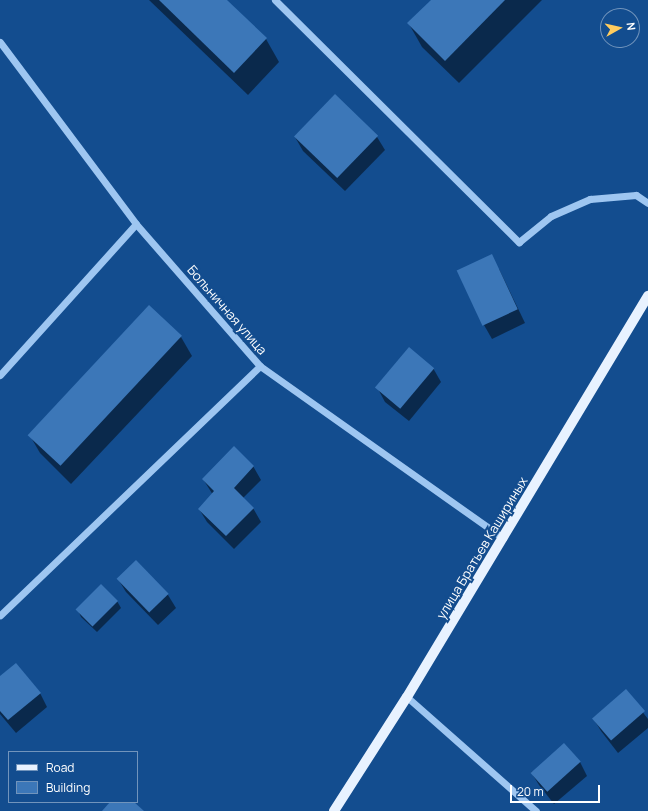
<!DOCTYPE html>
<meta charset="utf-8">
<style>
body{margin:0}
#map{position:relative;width:648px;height:811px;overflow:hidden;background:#134d8f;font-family:Manrope,sans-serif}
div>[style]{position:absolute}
.shadow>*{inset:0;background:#0007}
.building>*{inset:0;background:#3c77b8;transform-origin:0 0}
.minor>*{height:7px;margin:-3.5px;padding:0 3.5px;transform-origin:3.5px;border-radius:3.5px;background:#9ec6f1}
.major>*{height:10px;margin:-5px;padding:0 5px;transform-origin:5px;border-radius:5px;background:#e8f2ff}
span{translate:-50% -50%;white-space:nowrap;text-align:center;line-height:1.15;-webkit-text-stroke:4px #134d8f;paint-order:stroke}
.street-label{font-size:13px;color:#fff}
.legend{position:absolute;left:8px;top:751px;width:130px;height:52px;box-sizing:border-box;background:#134d8f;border:1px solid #7194bc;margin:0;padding:5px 7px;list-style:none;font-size:12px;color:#fff}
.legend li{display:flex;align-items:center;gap:8px;height:20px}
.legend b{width:20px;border:1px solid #7194bc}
.north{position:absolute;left:600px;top:8px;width:40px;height:40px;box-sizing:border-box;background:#134d8f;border:1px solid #7194bc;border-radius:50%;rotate:82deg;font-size:11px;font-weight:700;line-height:16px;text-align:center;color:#fff}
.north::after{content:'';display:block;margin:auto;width:14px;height:18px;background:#ffcc5e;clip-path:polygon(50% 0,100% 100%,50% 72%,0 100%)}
.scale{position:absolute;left:510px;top:785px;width:90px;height:18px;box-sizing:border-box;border:2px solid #fff;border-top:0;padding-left:5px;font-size:12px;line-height:14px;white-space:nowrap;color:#fff;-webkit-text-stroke:3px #134d8f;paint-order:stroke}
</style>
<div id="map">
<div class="shadow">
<i style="clip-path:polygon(149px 0,226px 0,266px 39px,279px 62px,248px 95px)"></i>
<i style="clip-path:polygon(432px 0,542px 0,459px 83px,422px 47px,409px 24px)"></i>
<i style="clip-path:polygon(295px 137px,377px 137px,385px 150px,345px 191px,303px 151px)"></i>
<i style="clip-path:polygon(499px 269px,525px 323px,492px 339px,484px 325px)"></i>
<i style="clip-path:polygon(181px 337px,192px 356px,71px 484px,40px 453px,29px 434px)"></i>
<i style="clip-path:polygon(433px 368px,441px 382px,409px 421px,385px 402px,378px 389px)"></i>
<i style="clip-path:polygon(253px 466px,261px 480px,243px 498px,253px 508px,261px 522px,234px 549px,207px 522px,199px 509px,213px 495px,203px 479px)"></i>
<i style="clip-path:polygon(136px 562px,168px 595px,176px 608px,158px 625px,126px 592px,118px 579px)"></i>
<i style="clip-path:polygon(117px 601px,121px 608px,97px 632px,81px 617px,78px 610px)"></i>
<i style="clip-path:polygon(0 677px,40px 693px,47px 707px,16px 733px,0 714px)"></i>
<i style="clip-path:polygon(626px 691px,648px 719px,648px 728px,618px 753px,601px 731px,593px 718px)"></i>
<i style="clip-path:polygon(580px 762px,587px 776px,554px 804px,539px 785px,531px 772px)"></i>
</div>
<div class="building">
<i style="clip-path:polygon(159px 0,227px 0,267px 38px,234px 73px)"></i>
<i style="clip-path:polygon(431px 0,505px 0,445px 61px,407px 23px)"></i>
<i style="left:335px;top:94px;width:60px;height:59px;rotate:44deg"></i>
<i style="left:492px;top:254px;width:61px;height:39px;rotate:65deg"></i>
<i style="left:149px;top:305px;width:45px;height:178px;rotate:43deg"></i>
<i style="left:409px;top:347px;width:33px;height:53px;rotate:40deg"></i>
<i style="clip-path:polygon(234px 446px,254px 466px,234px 488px,254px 508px,226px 536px,198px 509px,214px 491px,202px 479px)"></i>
<i style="left:136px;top:560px;width:47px;height:27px;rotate:46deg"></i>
<i style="left:101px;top:584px;width:24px;height:36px;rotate:45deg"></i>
<i style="clip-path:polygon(16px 663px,41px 693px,8px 720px,0 711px,0 676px)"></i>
<i style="left:626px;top:689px;width:29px;height:45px;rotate:49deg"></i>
<i style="left:564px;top:743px;width:25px;height:45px;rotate:48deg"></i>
<i style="clip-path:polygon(110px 802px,134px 802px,144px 811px,102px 811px)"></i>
</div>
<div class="minor">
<i style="left:275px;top:0;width:344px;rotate:44.8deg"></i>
<i style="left:519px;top:242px;width:41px;rotate:-39.1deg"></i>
<i style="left:551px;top:216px;width:43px;rotate:-23.6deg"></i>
<i style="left:590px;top:199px;width:46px;rotate:-5deg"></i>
<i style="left:636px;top:195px;width:14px;rotate:34deg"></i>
<i style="left:0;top:42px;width:227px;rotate:53.2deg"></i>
<i style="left:136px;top:224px;width:189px;rotate:48.9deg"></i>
<i style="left:260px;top:366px;width:360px;rotate:136.2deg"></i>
<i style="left:260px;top:366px;width:298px;rotate:35.3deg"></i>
<i style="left:0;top:375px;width:203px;rotate:-48deg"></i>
<i style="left:407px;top:697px;width:172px;rotate:41.5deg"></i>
</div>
<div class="major">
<i style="left:334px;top:811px;width:135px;rotate:-57.4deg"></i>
<i style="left:407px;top:697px;width:468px;rotate:-59deg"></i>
</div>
<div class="street-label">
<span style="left:227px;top:310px;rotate:49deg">Больничная улица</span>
<span style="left:482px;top:548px;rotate:-59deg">улица Братьев Кашириных</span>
</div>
<ul class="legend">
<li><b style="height:5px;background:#e8f2ff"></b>Road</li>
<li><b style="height:11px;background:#3c77b8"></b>Building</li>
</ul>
<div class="north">N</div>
<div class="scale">20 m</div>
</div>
